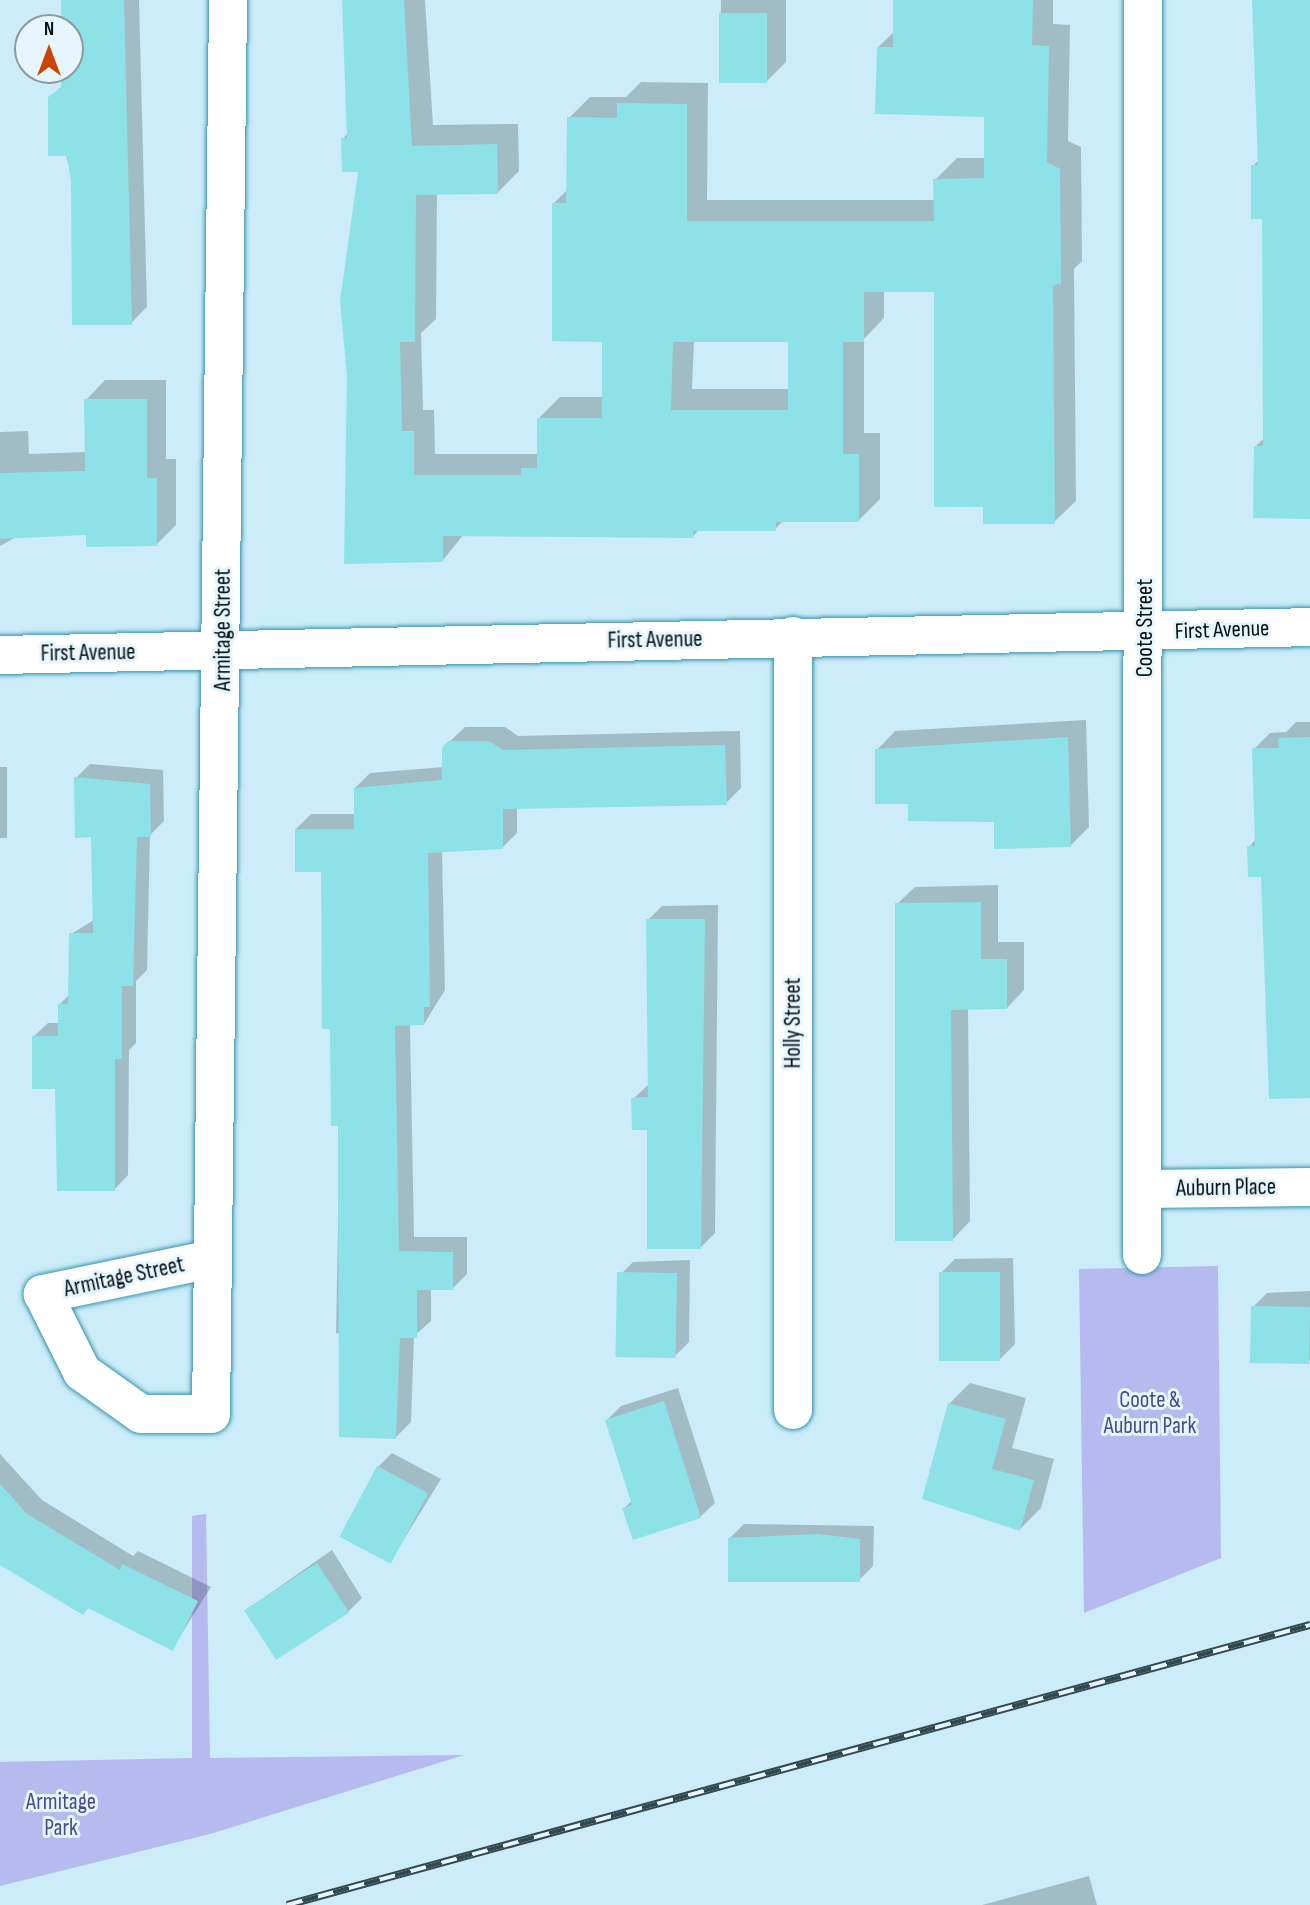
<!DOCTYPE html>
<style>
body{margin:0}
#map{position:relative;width:1310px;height:1905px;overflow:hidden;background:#cbecf8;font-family:"Sofia Sans Condensed",sans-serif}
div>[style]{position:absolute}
.green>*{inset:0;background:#b5baef}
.shadow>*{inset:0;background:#0003;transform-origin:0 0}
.building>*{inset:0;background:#8de2e7;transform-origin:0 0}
.roads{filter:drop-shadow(0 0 2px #3595b0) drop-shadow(0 0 2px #3595b0)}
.street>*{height:38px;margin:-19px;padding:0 19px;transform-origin:19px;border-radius:19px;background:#fff}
.secondary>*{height:38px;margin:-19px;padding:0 19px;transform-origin:19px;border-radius:19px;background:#fff}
.rail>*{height:8px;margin-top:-4px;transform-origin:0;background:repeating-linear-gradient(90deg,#e6f6fc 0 16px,#33474e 0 32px);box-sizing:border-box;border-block:2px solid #33474e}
span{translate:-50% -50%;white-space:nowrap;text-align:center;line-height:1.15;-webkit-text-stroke:6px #e6f6fc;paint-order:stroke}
.street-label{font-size:23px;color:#000f15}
.park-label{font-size:23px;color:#484990}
.north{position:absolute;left:14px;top:14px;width:70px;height:70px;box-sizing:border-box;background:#e6f6fc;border:2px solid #8a9aa0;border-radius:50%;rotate:0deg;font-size:19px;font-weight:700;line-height:28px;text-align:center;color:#000f15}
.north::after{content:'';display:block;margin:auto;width:24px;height:32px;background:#ca4500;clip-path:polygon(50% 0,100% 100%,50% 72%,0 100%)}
</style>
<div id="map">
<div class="green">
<i style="clip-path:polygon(1218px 1266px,1221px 1558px,1084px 1613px,1079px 1269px)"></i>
<i style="clip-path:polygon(206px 1514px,210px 1758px,464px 1755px,210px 1834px,0 1886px,0 1762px,192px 1758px,192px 1516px)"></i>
</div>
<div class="shadow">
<i style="clip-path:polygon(63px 0,139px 0,147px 307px,131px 323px,73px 181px,50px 98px,63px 85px,63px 70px,70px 70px)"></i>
<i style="clip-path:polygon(evenodd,347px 0,425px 0,433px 125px,518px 124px,519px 171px,498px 192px,437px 193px,436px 319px,421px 333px,423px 410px,434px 410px,435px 454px,538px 454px,538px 419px,560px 397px,604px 397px,604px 340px,554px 203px,568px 189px,569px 118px,590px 97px,626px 97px,641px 82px,708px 83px,707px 200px,936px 200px,935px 180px,957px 158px,986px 158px,986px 115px,878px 47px,895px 31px,895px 0,1053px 0,1053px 24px,1070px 25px,1068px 141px,1081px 147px,1082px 261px,1074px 269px,1076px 501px,1054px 522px,985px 506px,936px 290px,884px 290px,884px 318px,864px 339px,864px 433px,880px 433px,880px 499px,858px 521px,783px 521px,775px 529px,700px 529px,692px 537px,464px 534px,443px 560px,346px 562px,360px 170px,343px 139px,348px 133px,347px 0,789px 340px,789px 389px,692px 389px,694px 341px,789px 340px)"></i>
<i style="clip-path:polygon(721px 0,786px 0,786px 62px,766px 82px,720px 82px)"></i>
<i style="clip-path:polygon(1255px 0,1310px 0,1310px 517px,1255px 447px,1264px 438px,1264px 217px,1253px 166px,1260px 159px)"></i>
<i style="clip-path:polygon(105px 380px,166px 380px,166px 459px,176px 459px,176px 525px,157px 544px,88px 533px,18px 536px,0 546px,0 432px,28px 431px,29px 454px,86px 452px,86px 400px)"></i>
<i style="clip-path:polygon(1086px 720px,1089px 827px,1070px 846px,995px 820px,910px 803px,877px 750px,895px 731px)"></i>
<i style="clip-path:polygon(1296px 722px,1310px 722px,1310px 1096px,1263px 875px,1249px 847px,1256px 839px,1254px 749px,1270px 733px,1286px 732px)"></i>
<i style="clip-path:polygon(465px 727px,505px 727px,518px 736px,740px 731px,741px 788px,726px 803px,517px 807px,517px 833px,502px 848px,442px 850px,445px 990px,424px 1024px,410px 1024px,414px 1237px,467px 1237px,467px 1274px,452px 1289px,431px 1288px,431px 1321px,414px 1336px,411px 1422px,396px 1437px,345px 1334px,336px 1333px,340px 1124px,323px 870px,296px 829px,311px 814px,355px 814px,355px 788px,370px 773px,444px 767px,443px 748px)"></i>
<i style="clip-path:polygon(90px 764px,163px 770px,164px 821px,150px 835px,147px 970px,136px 981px,136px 1043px,129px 1050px,128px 1175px,114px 1190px,33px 1037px,48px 1023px,60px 1023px,60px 1004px,70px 994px,71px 934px,94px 920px,92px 835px,76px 778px)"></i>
<i style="left:0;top:767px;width:7px;height:71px"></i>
<i style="clip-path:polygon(998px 885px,998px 942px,1024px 942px,1024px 990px,1007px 1008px,968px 1008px,970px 1221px,953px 1239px,897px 904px,915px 887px)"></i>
<i style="clip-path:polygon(718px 905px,715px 1233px,701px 1247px,633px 1099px,649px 1084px,648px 920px,662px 906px)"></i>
<i style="clip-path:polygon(1013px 1258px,1015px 1344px,1000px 1359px,941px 1273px,955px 1259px)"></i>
<i style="clip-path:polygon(690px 1260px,689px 1342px,675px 1356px,619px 1276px,633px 1262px)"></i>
<i style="clip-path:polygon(1310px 1291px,1310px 1361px,1253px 1307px,1267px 1293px)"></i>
<i style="clip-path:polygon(970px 1383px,1026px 1398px,1012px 1448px,1054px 1459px,1041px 1508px,1020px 1529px,949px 1404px)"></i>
<i style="clip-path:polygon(678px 1388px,715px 1503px,700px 1517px,624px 1508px,632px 1501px,607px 1420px,621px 1406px)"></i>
<i style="clip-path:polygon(392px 1453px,441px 1479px,390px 1562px,378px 1467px)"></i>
<i style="clip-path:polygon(0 1454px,42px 1500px,133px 1556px,138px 1551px,211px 1587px,172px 1649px,89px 1607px,83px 1613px,0 1563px)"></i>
<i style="clip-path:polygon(744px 1524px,874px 1526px,873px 1566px,859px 1580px,730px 1538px)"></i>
<i style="clip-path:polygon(332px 1550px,362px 1598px,348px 1612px,246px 1610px)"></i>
<i style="clip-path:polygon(1089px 1876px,1097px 1905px,982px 1905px)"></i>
</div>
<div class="building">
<i style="clip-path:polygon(61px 0,124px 0,132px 325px,72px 325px,71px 181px,67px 156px,48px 156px,48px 97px,61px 88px,61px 70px,70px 70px,70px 28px,61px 28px)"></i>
<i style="clip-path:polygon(evenodd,342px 0,404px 0,412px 146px,497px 144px,498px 194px,416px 195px,415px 342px,400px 342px,402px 431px,414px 431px,414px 475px,521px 475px,521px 468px,537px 468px,537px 418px,602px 418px,602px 342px,552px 341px,552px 203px,566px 203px,567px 117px,617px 118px,617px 103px,687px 104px,687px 221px,934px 221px,933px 179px,984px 178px,984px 117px,875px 114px,877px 47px,893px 47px,893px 0,1033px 0,1032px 45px,1049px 46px,1047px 162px,1060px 169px,1061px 284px,1053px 285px,1055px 524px,983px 524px,983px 507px,934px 507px,934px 292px,864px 292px,864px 342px,843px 342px,843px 454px,859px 454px,859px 522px,776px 522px,776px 531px,693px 531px,693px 538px,443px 536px,443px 562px,344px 564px,347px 376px,340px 301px,358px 172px,342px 172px,341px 138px,347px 138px,342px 0,673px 342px,788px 342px,788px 410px,671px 410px,673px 342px)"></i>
<i style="clip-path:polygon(1252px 0,1310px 0,1310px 519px,1253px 518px,1254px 446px,1263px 446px,1262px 219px,1251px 219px,1251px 165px,1258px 165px)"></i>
<i style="left:719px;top:13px;width:48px;height:70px"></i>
<i style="clip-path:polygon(84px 399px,147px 399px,147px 478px,157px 478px,157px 546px,86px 547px,86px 535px,0 539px,0 473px,85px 471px)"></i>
<i style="clip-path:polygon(1068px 737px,1071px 847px,994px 849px,994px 822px,908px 821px,908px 804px,875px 804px,875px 749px)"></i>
<i style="clip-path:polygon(1310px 737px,1310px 1098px,1269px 1099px,1261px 877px,1248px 877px,1247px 846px,1255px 846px,1252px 748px,1279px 748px,1278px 738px)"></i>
<i style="clip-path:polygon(448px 741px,489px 741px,503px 750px,725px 745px,727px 805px,503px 809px,503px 849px,428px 853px,430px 1007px,424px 1007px,424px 1025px,395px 1026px,399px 1251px,453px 1252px,453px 1290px,417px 1290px,417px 1338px,400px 1338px,396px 1439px,339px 1437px,338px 1126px,331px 1126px,330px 1029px,322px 1029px,321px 872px,295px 872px,295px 829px,354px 829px,354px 788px,442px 780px,442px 748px)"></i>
<i style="clip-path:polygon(74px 777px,150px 784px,151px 837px,137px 837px,133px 986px,122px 986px,122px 1059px,115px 1059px,115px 1191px,57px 1191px,55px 1089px,32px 1089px,32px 1036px,58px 1036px,58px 1004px,68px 1004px,69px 933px,93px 933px,91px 837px,75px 838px)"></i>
<i style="clip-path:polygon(981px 902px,981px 959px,1007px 959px,1007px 1009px,951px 1010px,953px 1241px,895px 1241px,895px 903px)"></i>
<i style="clip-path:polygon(646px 919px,705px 919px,701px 1249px,647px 1249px,647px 1130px,632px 1130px,631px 1098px,648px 1097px)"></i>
<i style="left:939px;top:1272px;width:61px;height:89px"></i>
<i style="left:677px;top:1273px;width:85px;height:60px;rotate:91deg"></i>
<i style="left:1251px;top:1306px;width:59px;height:57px;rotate:1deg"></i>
<i style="clip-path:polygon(664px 1401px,701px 1518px,633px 1540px,622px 1508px,632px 1505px,605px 1420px)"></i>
<i style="clip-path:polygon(948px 1403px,1006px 1419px,992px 1469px,1034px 1480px,1020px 1531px,922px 1499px)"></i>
<i style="left:377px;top:1466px;width:58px;height:80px;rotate:28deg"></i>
<i style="clip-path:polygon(0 1484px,27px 1514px,120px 1570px,122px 1564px,198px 1601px,173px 1651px,88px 1608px,83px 1615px,0 1565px)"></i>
<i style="clip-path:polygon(818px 1534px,860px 1539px,860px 1582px,728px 1582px,728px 1538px)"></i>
<i style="left:317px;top:1563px;width:59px;height:87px;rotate:57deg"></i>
</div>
<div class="roads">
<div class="street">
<i style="left:793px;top:636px;width:774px;rotate:90deg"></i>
<i style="left:1143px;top:1189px;width:167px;rotate:-0.7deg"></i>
<i style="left:1142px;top:1255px;width:1255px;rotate:-89.95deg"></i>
<i style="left:212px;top:1259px;width:173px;rotate:168.3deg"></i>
<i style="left:43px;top:1294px;width:87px;rotate:63.4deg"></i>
<i style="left:82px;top:1372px;width:72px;rotate:35.4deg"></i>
<i style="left:141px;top:1414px;width:70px"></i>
<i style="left:211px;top:1414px;width:1414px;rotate:-89.31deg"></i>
</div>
<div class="secondary">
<i style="left:0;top:655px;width:1310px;rotate:-1.22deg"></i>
</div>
</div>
<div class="rail">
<i style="left:287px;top:1905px;width:1061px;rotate:-15.31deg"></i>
</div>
<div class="street-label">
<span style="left:1145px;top:628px;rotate:-90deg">Coote Street</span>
<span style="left:223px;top:630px;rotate:-90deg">Armitage Street</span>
<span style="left:1222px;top:630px;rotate:-2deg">First Avenue</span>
<span style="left:655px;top:640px;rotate:-1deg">First Avenue</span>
<span style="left:88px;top:653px;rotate:-1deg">First Avenue</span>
<span style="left:793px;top:1023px;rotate:-90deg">Holly Street</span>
<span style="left:1226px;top:1188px;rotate:-1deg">Auburn Place</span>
<span style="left:124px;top:1277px;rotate:-12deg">Armitage Street</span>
</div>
<div class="park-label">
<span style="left:1150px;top:1413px">Coote &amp;<br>Auburn Park</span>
<span style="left:61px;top:1815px">Armitage<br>Park</span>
</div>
<div class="north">N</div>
</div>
